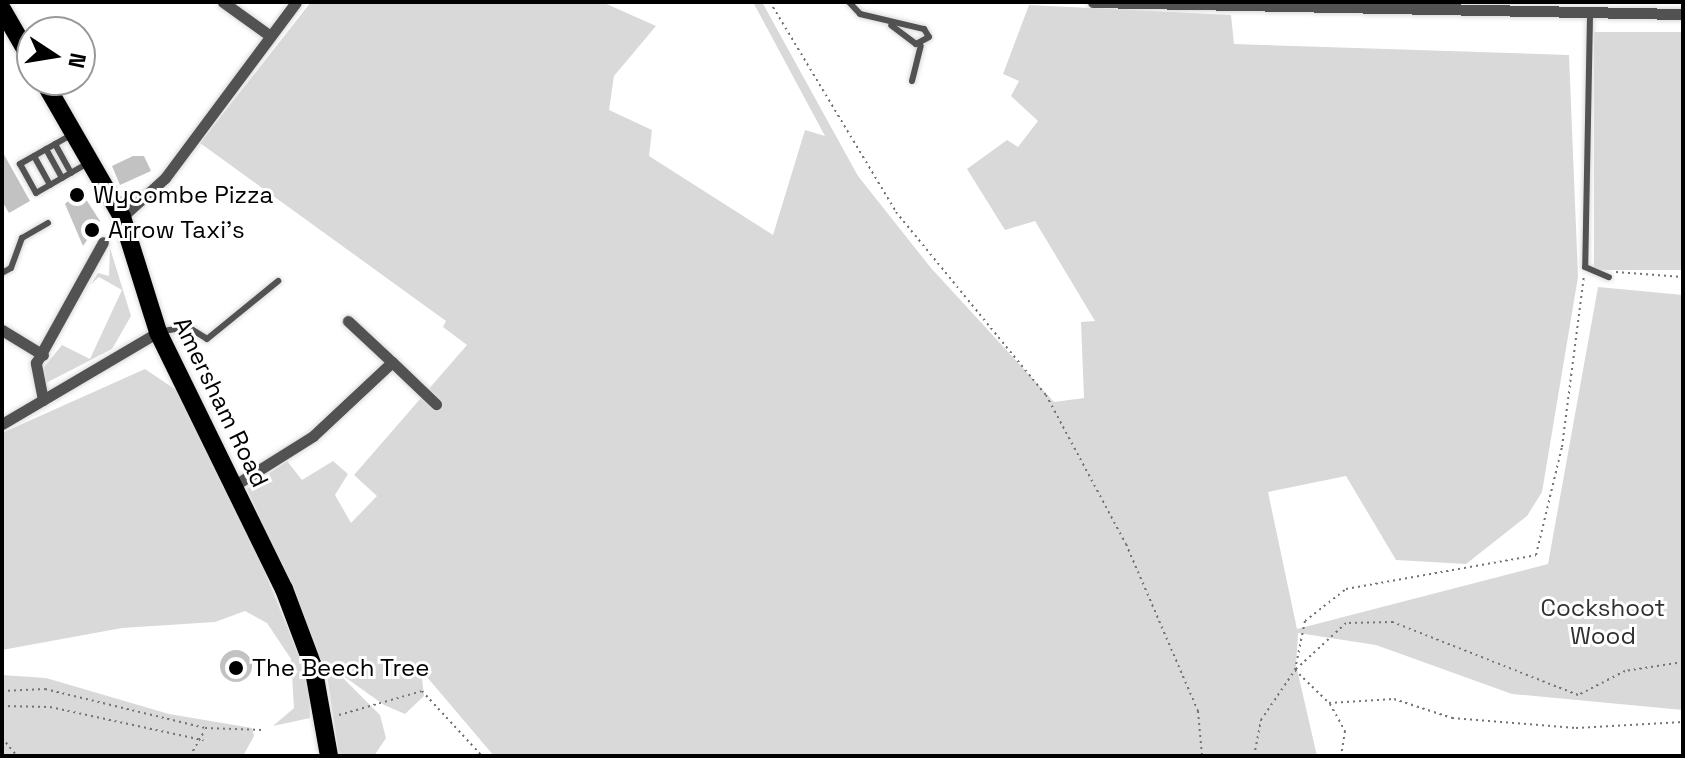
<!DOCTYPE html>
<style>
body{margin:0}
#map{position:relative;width:1685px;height:758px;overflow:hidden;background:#fff;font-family:"Space Grotesk",sans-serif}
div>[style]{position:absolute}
.green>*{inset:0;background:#d9d9d9;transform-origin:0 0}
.building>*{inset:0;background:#c2c2c2}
.round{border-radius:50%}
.path>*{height:2px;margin-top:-1px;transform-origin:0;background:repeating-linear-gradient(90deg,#747474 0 2px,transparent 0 6px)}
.roads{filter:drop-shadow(0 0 2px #dbdbdb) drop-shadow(0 0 2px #dbdbdb)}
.service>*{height:6px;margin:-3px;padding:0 3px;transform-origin:3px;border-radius:3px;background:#525252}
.minor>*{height:11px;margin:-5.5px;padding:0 5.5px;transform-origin:5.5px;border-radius:5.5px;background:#525252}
.primary>*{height:18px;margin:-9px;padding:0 9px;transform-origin:9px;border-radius:9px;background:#000}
.dots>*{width:22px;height:22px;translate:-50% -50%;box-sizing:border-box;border:4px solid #fff;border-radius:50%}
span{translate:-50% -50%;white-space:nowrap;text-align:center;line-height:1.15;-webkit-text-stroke:6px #fff;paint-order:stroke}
.poi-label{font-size:24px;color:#000}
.left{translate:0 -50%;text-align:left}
.street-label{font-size:24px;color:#000}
.park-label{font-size:24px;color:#303030}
.frame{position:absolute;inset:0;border:4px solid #000;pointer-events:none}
.north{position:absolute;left:16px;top:16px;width:80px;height:80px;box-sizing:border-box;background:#fff;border:2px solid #999;border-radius:50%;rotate:102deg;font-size:22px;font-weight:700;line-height:32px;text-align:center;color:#000}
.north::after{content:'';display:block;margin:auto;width:28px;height:36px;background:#000;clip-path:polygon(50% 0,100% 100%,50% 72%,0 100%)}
</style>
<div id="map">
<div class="green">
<i style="clip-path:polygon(311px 2px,602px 2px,656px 26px,614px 76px,609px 110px,652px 130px,649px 156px,773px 235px,805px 130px,825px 136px,753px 2px,762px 2px,858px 176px,931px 268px,1054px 402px,1084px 398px,1081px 322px,1095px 321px,1035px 221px,1005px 230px,967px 169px,1007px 140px,1018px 147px,1038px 121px,1011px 96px,1019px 81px,1003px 74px,1029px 5px,1231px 15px,1234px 44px,1569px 55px,1578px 277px,1542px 492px,1527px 516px,1466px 564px,1396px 560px,1346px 476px,1268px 492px,1297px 629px,1548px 564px,1598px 287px,1683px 295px,1683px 710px,1512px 694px,1376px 645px,1298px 633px,1296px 665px,1317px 756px,494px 756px,421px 670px,424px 696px,405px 714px,384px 705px,321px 660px,247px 489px,287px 461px,302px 480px,333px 461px,348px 474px,335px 495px,351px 523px,377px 496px,354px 475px,467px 345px,443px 327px,446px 321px,200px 143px)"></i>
<i style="left:1683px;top:32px;width:238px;height:89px;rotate:90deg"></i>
<i style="clip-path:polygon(110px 248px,131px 316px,112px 349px,46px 383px,40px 372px,62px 345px,90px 359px,122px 290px,99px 277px,91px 284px,98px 273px,109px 276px)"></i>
<i style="clip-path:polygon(145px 369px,176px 390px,253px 543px,309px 681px,310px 718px,273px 726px,294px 708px,291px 659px,267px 623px,245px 611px,215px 622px,122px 628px,2px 650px,2px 433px)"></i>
<i style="clip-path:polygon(2px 675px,46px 678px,169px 714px,252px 728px,254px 736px,243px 756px,2px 756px)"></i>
<i style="clip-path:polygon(327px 675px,343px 678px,380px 715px,386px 738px,374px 756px,339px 756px)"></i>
</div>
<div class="building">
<i style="clip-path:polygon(2px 151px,30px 201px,9px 213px,2px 201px)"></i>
<i style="clip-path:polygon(133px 156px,144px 156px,151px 171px,120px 185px,112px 166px)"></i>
<i style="clip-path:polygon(80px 190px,100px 221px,83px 246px,65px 204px)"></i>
<i class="round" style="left:220px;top:650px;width:32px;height:32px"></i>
</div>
<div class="path">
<i style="left:770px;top:2px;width:245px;rotate:59deg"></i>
<i style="left:896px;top:212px;width:237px;rotate:50.7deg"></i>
<i style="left:1046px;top:395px;width:169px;rotate:61.8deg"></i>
<i style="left:1126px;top:544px;width:182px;rotate:66.7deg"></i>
<i style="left:1198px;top:711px;width:45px;rotate:84.9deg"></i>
<i style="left:1616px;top:272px;width:67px;rotate:4.3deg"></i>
<i style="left:1683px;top:662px;width:59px;rotate:171.2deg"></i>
<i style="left:1625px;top:671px;width:53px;rotate:152.9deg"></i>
<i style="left:1578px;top:695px;width:199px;rotate:-158.5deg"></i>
<i style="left:1393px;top:622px;width:47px;rotate:178.8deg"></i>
<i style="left:1346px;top:623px;width:69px;rotate:137.3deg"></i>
<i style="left:1295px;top:670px;width:47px;rotate:44.1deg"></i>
<i style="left:1329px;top:703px;width:65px;rotate:-3.5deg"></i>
<i style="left:1394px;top:699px;width:61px;rotate:18.1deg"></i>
<i style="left:1452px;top:718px;width:124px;rotate:4.6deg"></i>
<i style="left:1576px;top:728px;width:107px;rotate:-3.2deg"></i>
<i style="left:2px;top:691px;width:43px;rotate:-2.7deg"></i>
<i style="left:45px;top:689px;width:165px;rotate:13.7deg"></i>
<i style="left:205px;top:728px;width:58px;rotate:2deg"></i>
<i style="left:1330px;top:704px;width:31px;rotate:61deg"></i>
<i style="left:1345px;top:731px;width:25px;rotate:99deg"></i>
<i style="left:2px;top:706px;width:48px;rotate:1.2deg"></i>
<i style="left:50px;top:707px;width:157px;rotate:12.2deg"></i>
<i style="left:339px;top:715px;width:86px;rotate:-16.1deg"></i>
<i style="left:422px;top:691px;width:88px;rotate:47.3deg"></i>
<i style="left:2px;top:738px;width:23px;rotate:50deg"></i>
<i style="left:190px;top:756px;width:30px;rotate:-60deg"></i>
<i style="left:1254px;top:756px;width:37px;rotate:-79deg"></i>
<i style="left:1261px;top:720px;width:60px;rotate:-55.8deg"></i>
<i style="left:1295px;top:670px;width:50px;rotate:-78.5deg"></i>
<i style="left:1305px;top:621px;width:52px;rotate:-38deg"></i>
<i style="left:1346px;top:589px;width:193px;rotate:-10.1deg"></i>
<i style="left:1536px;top:555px;width:111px;rotate:-76.5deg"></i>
<i style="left:1562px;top:447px;width:172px;rotate:-82.7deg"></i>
</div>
<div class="roads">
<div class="service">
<i style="left:849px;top:2px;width:16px;rotate:47deg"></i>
<i style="left:860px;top:14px;width:66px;rotate:13.2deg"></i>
<i style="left:924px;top:29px;width:9px;rotate:58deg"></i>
<i style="left:929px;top:37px;width:15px;rotate:152deg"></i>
<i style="left:916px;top:44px;width:31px;rotate:-143deg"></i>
<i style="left:1590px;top:16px;width:251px;rotate:91.1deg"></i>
<i style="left:1585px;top:267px;width:26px;rotate:23deg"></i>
<i style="left:912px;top:81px;width:36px;rotate:-76deg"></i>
<i style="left:71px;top:135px;width:59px;rotate:150.4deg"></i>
<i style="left:20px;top:164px;width:33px;rotate:61deg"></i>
<i style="left:36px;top:193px;width:60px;rotate:-30deg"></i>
<i style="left:55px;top:144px;width:33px;rotate:61deg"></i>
<i style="left:46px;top:149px;width:33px;rotate:61deg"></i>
<i style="left:34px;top:156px;width:33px;rotate:61deg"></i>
<i style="left:2px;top:273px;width:10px;rotate:-29deg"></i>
<i style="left:11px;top:268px;width:32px;rotate:-70deg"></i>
<i style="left:22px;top:238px;width:30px;rotate:-30deg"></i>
<i style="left:163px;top:331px;width:25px;rotate:-9deg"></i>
<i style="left:188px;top:327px;width:22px;rotate:32deg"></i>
<i style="left:207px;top:339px;width:92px;rotate:-39.2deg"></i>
</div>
<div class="minor">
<i style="left:223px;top:2px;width:57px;rotate:35.7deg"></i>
<i style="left:1093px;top:2px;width:590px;rotate:1.17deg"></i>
<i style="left:122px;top:217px;width:58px;rotate:-42.2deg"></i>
<i style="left:165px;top:178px;width:219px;rotate:-53.3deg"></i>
<i style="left:348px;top:321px;width:60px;rotate:43deg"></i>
<i style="left:2px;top:330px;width:48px;rotate:31.4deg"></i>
<i style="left:43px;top:400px;width:38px;rotate:-101deg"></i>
<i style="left:36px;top:363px;width:138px;rotate:-61deg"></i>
<i style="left:2px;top:424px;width:181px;rotate:-30.5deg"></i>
<i style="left:235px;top:485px;width:92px;rotate:-32.1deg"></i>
<i style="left:313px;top:436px;width:108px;rotate:-43.1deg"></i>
<i style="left:392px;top:362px;width:61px;rotate:43.7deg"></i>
</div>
<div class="primary">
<i style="left:2px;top:9px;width:60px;rotate:60deg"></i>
<i style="left:43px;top:80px;width:158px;rotate:60deg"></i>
<i style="left:122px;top:217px;width:121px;rotate:72.6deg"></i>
<i style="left:158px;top:332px;width:286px;rotate:63.9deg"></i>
<i style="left:284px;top:589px;width:82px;rotate:69.4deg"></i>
<i style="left:313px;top:666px;width:91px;rotate:79.9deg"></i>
</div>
</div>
<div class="dots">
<i style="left:77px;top:195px;background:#000"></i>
<i style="left:92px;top:230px;background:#000"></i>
<i style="left:236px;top:668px;background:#000"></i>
</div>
<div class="poi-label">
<span class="left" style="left:93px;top:195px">Wycombe Pizza</span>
<span class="left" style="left:108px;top:230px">Arrow Taxi's</span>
<span class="left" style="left:252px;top:668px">The Beech Tree</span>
</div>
<div class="street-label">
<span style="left:221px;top:402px;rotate:64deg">Amersham Road</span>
</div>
<div class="park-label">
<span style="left:1603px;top:622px">Cockshoot<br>Wood</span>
</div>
<div class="frame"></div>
<div class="north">N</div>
</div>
